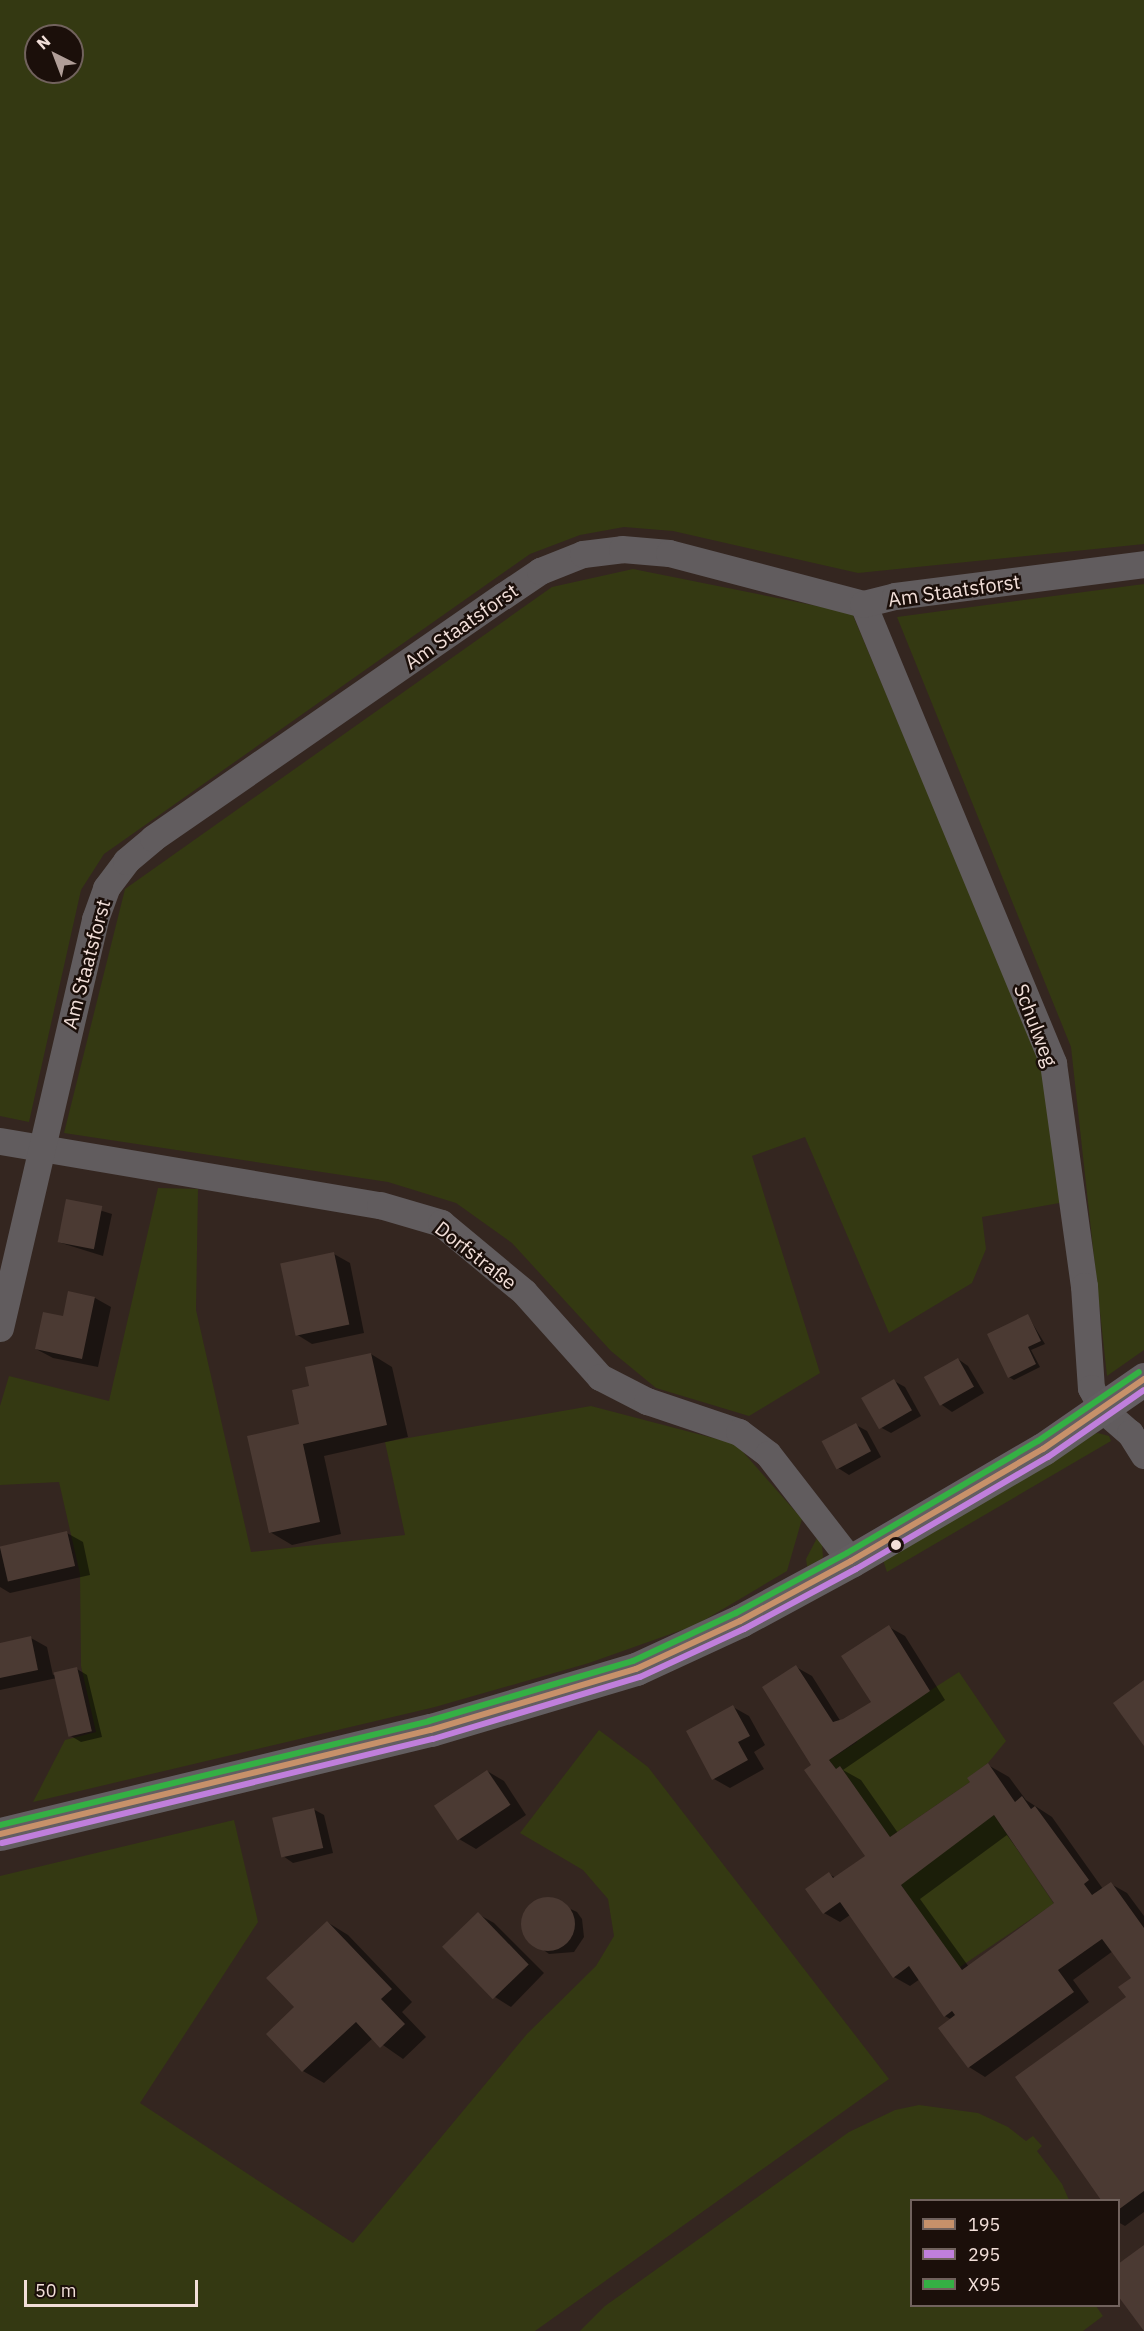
<!DOCTYPE html>
<meta charset="utf-8">
<style>
body{margin:0}
#map{position:relative;width:1144px;height:2331px;overflow:hidden;background:#342620;font-family:"IBM Plex Sans",sans-serif}
div>[style]{position:absolute}
.green>*{inset:0;background:#343912;transform-origin:0 0}
.shadow>*{inset:0;background:#0007}
.building>*{inset:0;background:#4b3a33;transform-origin:0 0}
.round{border-radius:50%}
.minor>*{height:27px;margin:-13.5px;padding:0 13.5px;transform-origin:13.5px;border-radius:13.5px;background:#615c5e}
.secondary>*{height:33px;margin:-16.5px;padding:0 16.5px;transform-origin:16.5px;border-radius:16.5px;background:#635e61}
.bus-1>*{height:6px;margin:-3px;padding:0 3px;transform-origin:3px;border-radius:3px;background:#c7916a}
.bus-2>*{height:6px;margin:-3px;padding:0 3px;transform-origin:3px;border-radius:3px;background:#c07fdc}
.bus-3>*{height:6px;margin:-3px;padding:0 3px;transform-origin:3px;border-radius:3px;background:#34b044}
.dots>*{width:16px;height:16px;translate:-50% -50%;box-sizing:border-box;border:3px solid #1b0f0a;border-radius:50%}
span{translate:-50% -50%;white-space:nowrap;text-align:center;line-height:1.15;-webkit-text-stroke:5px #1b0f0a;paint-order:stroke}
.street-label{font-size:20px;color:#f2dfd9}
.legend{position:absolute;left:910px;top:2199px;width:210px;height:108px;box-sizing:border-box;background:#1b0f0a;border:2px solid #71625d;margin:0;padding:8px 10px;list-style:none;font-size:18px;color:#f2dfd9}
.legend li{display:flex;align-items:center;gap:12px;height:30px}
.legend b{width:30px;border:2px solid #71625d}
.north{position:absolute;left:24px;top:24px;width:60px;height:60px;box-sizing:border-box;background:#1b0f0a;border:2px solid #71625d;border-radius:50%;rotate:318deg;font-size:16px;font-weight:700;line-height:24px;text-align:center;color:#f2dfd9}
.north::after{content:'';display:block;margin:auto;width:21px;height:27px;background:#b09e98;clip-path:polygon(50% 0,100% 100%,50% 72%,0 100%)}
.scale{position:absolute;left:24px;top:2280px;width:174px;height:27px;box-sizing:border-box;border:3px solid #f2dfd9;border-top:0;padding-left:8px;font-size:18px;line-height:21px;white-space:nowrap;color:#f2dfd9;-webkit-text-stroke:4px #1b0f0a;paint-order:stroke}
</style>
<div id="map">
<div class="green">
<i style="clip-path:polygon(evenodd,0 0,1144px 0,1144px 544px,858px 573px,673px 531px,624px 527px,580px 535px,530px 554px,104px 854px,81px 890px,29px 1122px,0 1116px,0 0,36px 36px,72px 36px,72px 72px,36px 72px,36px 36px)"></i>
<i style="clip-path:polygon(633px 569px,852px 613px,1042px 1063px,1065px 1202px,982px 1217px,986px 1249px,972px 1283px,889px 1333px,805px 1137px,752px 1156px,820px 1373px,749px 1416px,656px 1388px,611px 1351px,512px 1243px,456px 1203px,388px 1182px,64px 1133px,125px 889px,552px 587px)"></i>
<i style="clip-path:polygon(1144px 584px,1144px 1350px,1107px 1376px,1071px 1047px,897px 617px)"></i>
<i style="clip-path:polygon(158px 1188px,198px 1189px,196px 1310px,251px 1552px,405px 1535px,385px 1442px,591px 1406px,736px 1444px,802px 1519px,787px 1571px,696px 1625px,589px 1663px,435px 1707px,33px 1802px,65px 1740px,96px 1732px,81px 1666px,80px 1574px,59px 1482px,0 1485px,0 1406px,9px 1376px,109px 1401px)"></i>
<i style="clip-path:polygon(1098px 1433px,1109px 1436px,1111px 1441px,887px 1572px,883px 1560px,1088px 1434px)"></i>
<i style="clip-path:polygon(817px 1538px,822px 1544px,823px 1557px,818px 1567px,808px 1572px,806px 1559px)"></i>
<i style="clip-path:polygon(959px 1672px,1006px 1741px,988px 1763px,968px 1778px,970px 1782px,890px 1837px,829px 1760px,857px 1742px,856px 1738px)"></i>
<i style="clip-path:polygon(599px 1730px,648px 1767px,889px 2079px,535px 2331px,0 2331px,0 1876px,234px 1820px,258px 1922px,140px 2103px,353px 2243px,527px 2034px,596px 1966px,614px 1936px,608px 1899px,583px 1870px,520px 1833px)"></i>
<i style="left:994px;top:1815px;width:107px;height:116px;rotate:56deg"></i>
<i style="clip-path:polygon(919px 2105px,978px 2113px,1008px 2127px,1026px 2141px,1033px 2136px,1042px 2146px,1037px 2151px,1062px 2184px,1069px 2200px,912px 2200px,912px 2306px,1096px 2306px,1103px 2316px,1083px 2331px,580px 2331px,605px 2306px,849px 2132px,895px 2110px)"></i>
</div>
<div class="shadow">
<i style="clip-path:polygon(67px 1200px,112px 1214px,103px 1256px,58px 1242px)"></i>
<i style="clip-path:polygon(334px 1254px,350px 1263px,364px 1333px,312px 1344px,296px 1334px)"></i>
<i style="clip-path:polygon(70px 1293px,95px 1298px,111px 1307px,98px 1367px,53px 1358px,36px 1349px,64px 1318px)"></i>
<i style="clip-path:polygon(1028px 1316px,1045px 1344px,1031px 1350px,1040px 1367px,1014px 1380px,1009px 1377px)"></i>
<i style="clip-path:polygon(371px 1354px,392px 1367px,408px 1437px,324px 1456px,341px 1534px,292px 1545px,270px 1532px,311px 1387px)"></i>
<i style="clip-path:polygon(958px 1359px,968px 1366px,984px 1393px,952px 1412px,942px 1405px)"></i>
<i style="clip-path:polygon(894px 1381px,905px 1387px,921px 1416px,891px 1433px,880px 1427px)"></i>
<i style="clip-path:polygon(856px 1425px,867px 1431px,881px 1457px,849px 1475px,838px 1468px)"></i>
<i style="clip-path:polygon(67px 1533px,83px 1542px,90px 1575px,10px 1593px,0 1587px,0 1548px)"></i>
<i style="clip-path:polygon(evenodd,889px 1627px,905px 1636px,945px 1700px,843px 1770px,861px 1780px,898px 1833px,972px 1782px,988px 1765px,1009px 1777px,1026px 1800px,1052px 1817px,1103px 1889px,1111px 1884px,1127px 1893px,1144px 1916px,1144px 2212px,1125px 2226px,1118px 2222px,1118px 2200px,1103px 2200px,1075px 2157px,1133px 1978px,1113px 1951px,1073px 1980px,1089px 2002px,985px 2077px,969px 2067px,952px 2020px,945px 2016px,920px 1979px,910px 1986px,894px 1977px,850px 1915px,840px 1922px,824px 1913px,829px 1874px,836px 1878px,867px 1856px,815px 1769px,796px 1667px,812px 1676px,841px 1722px,873px 1702px,889px 1627px,1007px 1835px,1056px 1903px,969px 1967px,920px 1899px,1007px 1835px)"></i>
<i style="clip-path:polygon(31px 1638px,47px 1647px,53px 1675px,77px 1669px,87px 1675px,102px 1737px,81px 1742px,71px 1736px,57px 1678px,0 1690px,0 1644px)"></i>
<i style="clip-path:polygon(733px 1707px,749px 1716px,765px 1745px,754px 1752px,764px 1769px,730px 1788px,714px 1779px)"></i>
<i style="clip-path:polygon(487px 1771px,504px 1781px,526px 1815px,476px 1849px,459px 1839px)"></i>
<i style="clip-path:polygon(313px 1809px,324px 1815px,333px 1853px,293px 1863px,283px 1856px)"></i>
<i style="clip-path:polygon(549px 1899px,577px 1912px,582px 1919px,584px 1937px,574px 1952px,549px 1954px,525px 1936px,523px 1918px,532px 1904px)"></i>
<i style="clip-path:polygon(478px 1914px,494px 1923px,544px 1973px,511px 2007px,495px 1997px,445px 1947px)"></i>
<i style="clip-path:polygon(327px 1922px,348px 1935px,412px 2002px,402px 2012px,426px 2037px,403px 2059px,373px 2038px,324px 2083px,303px 2071px)"></i>
</div>
<div class="building">
<i style="left:66px;top:1199px;width:37px;height:44px;rotate:11deg"></i>
<i style="left:334px;top:1252px;width:74px;height:55px;rotate:78deg"></i>
<i style="clip-path:polygon(68px 1291px,95px 1297px,82px 1359px,35px 1349px,43px 1312px,63px 1316px)"></i>
<i style="clip-path:polygon(1028px 1314px,1041px 1341px,1028px 1347px,1036px 1364px,1008px 1378px,987px 1334px)"></i>
<i style="clip-path:polygon(371px 1353px,387px 1425px,303px 1444px,320px 1522px,269px 1533px,247px 1436px,299px 1424px,292px 1390px,309px 1386px,305px 1367px)"></i>
<i style="left:958px;top:1358px;width:33px;height:39px;rotate:61deg"></i>
<i style="left:894px;top:1379px;width:36px;height:38px;rotate:60deg"></i>
<i style="left:856px;top:1423px;width:32px;height:39px;rotate:62deg"></i>
<i style="left:67px;top:1531px;width:36px;height:69px;rotate:77deg"></i>
<i style="clip-path:polygon(evenodd,889px 1625px,930px 1691px,829px 1760px,836px 1769px,840px 1766px,890px 1837px,970px 1782px,967px 1778px,988px 1763px,1015px 1802px,1022px 1796px,1031px 1809px,1035px 1806px,1089px 1880px,1084px 1884px,1092px 1895px,1111px 1882px,1144px 1928px,1144px 2191px,1118px 2210px,1118px 2200px,1101px 2200px,1015px 2077px,1126px 1997px,1118px 1987px,1131px 1978px,1102px 1939px,1058px 1970px,1074px 1992px,968px 2068px,938px 2028px,955px 2015px,952px 2011px,944px 2017px,909px 1966px,893px 1978px,840px 1902px,823px 1914px,805px 1889px,829px 1872px,833px 1878px,865px 1856px,804px 1770px,811px 1765px,762px 1687px,796px 1665px,833px 1722px,843px 1719px,871px 1702px,841px 1656px,889px 1625px,994px 1815px,1054px 1903px,962px 1970px,901px 1885px,994px 1815px)"></i>
<i style="clip-path:polygon(31px 1636px,38px 1670px,0 1678px,0 1643px)"></i>
<i style="left:77px;top:1667px;width:66px;height:24px;rotate:77deg"></i>
<i style="clip-path:polygon(1144px 1680px,1144px 1746px,1113px 1703px)"></i>
<i style="clip-path:polygon(733px 1705px,750px 1736px,738px 1742px,748px 1760px,712px 1780px,686px 1731px)"></i>
<i style="left:487px;top:1770px;width:42px;height:64px;rotate:56deg"></i>
<i style="left:314px;top:1808px;width:41px;height:43px;rotate:77deg"></i>
<i class="round" style="left:521px;top:1897px;width:54px;height:54px"></i>
<i style="left:478px;top:1912px;width:73px;height:50px;rotate:46deg"></i>
<i style="clip-path:polygon(327px 1921px,392px 1989px,381px 1999px,405px 2024px,380px 2048px,356px 2022px,302px 2072px,266px 2034px,294px 2007px,266px 1978px)"></i>
<i style="clip-path:polygon(1144px 2245px,1144px 2331px,1118px 2296px,1118px 2264px)"></i>
</div>
<div class="minor">
<i style="left:863px;top:604px;width:497px;rotate:67.5deg"></i>
<i style="left:1053px;top:1063px;width:225px;rotate:82.1deg"></i>
<i style="left:1084px;top:1286px;width:102px;rotate:86.1deg"></i>
<i style="left:1091px;top:1388px;width:24px;rotate:62deg"></i>
<i style="left:1102px;top:1409px;width:37px;rotate:41deg"></i>
<i style="left:1130px;top:1433px;width:26px;rotate:58deg"></i>
<i style="left:0;top:1141px;width:385px;rotate:9.6deg"></i>
<i style="left:380px;top:1205px;width:64px;rotate:16.4deg"></i>
<i style="left:441px;top:1223px;width:108px;rotate:39.7deg"></i>
<i style="left:524px;top:1292px;width:114px;rotate:48.2deg"></i>
<i style="left:600px;top:1377px;width:53px;rotate:27.1deg"></i>
<i style="left:647px;top:1401px;width:97px;rotate:18.6deg"></i>
<i style="left:739px;top:1432px;width:36px;rotate:37deg"></i>
<i style="left:768px;top:1454px;width:135px;rotate:52.2deg"></i>
<i style="left:0;top:1328px;width:420px;rotate:-76.9deg"></i>
<i style="left:95px;top:919px;width:33px;rotate:-70deg"></i>
<i style="left:106px;top:888px;width:34px;rotate:-53deg"></i>
<i style="left:126px;top:861px;width:35px;rotate:-40deg"></i>
<i style="left:153px;top:838px;width:426px;rotate:-34.7deg"></i>
<i style="left:503px;top:596px;width:45px;rotate:-34deg"></i>
<i style="left:540px;top:571px;width:46px;rotate:-21.6deg"></i>
<i style="left:583px;top:554px;width:39px;rotate:-7deg"></i>
<i style="left:622px;top:549px;width:47px;rotate:4.9deg"></i>
<i style="left:669px;top:553px;width:201px;rotate:14.7deg"></i>
<i style="left:863px;top:604px;width:33px;rotate:-14deg"></i>
<i style="left:895px;top:596px;width:251px;rotate:-7.3deg"></i>
</div>
<div class="secondary">
<i style="left:0;top:1834px;width:443px;rotate:-13.6deg"></i>
<i style="left:431px;top:1730px;width:214px;rotate:-16.6deg"></i>
<i style="left:636px;top:1669px;width:115px;rotate:-24.8deg"></i>
<i style="left:740px;top:1621px;width:126px;rotate:-28.4deg"></i>
<i style="left:851px;top:1561px;width:222px;rotate:-30.3deg"></i>
<i style="left:1043px;top:1449px;width:123px;rotate:-34.7deg"></i>
</div>
<div class="bus-1">
<i style="left:0;top:1834px;width:443px;rotate:-13.6deg"></i>
<i style="left:431px;top:1730px;width:214px;rotate:-16.6deg"></i>
<i style="left:636px;top:1669px;width:115px;rotate:-24.8deg"></i>
<i style="left:740px;top:1621px;width:126px;rotate:-28.4deg"></i>
<i style="left:851px;top:1561px;width:222px;rotate:-30.3deg"></i>
<i style="left:1043px;top:1449px;width:123px;rotate:-34.7deg"></i>
</div>
<div class="bus-2">
<i style="left:2px;top:1843px;width:443px;rotate:-13.6deg"></i>
<i style="left:433px;top:1739px;width:216px;rotate:-16.7deg"></i>
<i style="left:640px;top:1677px;width:115px;rotate:-24.8deg"></i>
<i style="left:744px;top:1629px;width:127px;rotate:-28.2deg"></i>
<i style="left:856px;top:1569px;width:222px;rotate:-30.3deg"></i>
<i style="left:1048px;top:1457px;width:117px;rotate:-34.9deg"></i>
</div>
<div class="bus-3">
<i style="left:0;top:1825px;width:441px;rotate:-13.6deg"></i>
<i style="left:429px;top:1721px;width:213px;rotate:-16.4deg"></i>
<i style="left:633px;top:1661px;width:114px;rotate:-25deg"></i>
<i style="left:736px;top:1613px;width:126px;rotate:-28.4deg"></i>
<i style="left:847px;top:1553px;width:221px;rotate:-30.4deg"></i>
<i style="left:1038px;top:1441px;width:122px;rotate:-34.3deg"></i>
</div>
<div class="dots">
<i style="left:896px;top:1545px;background:#f2dfd9"></i>
</div>
<div class="street-label">
<span style="left:954px;top:590px;rotate:-8deg">Am Staatsforst</span>
<span style="left:461px;top:626px;rotate:-35deg">Am Staatsforst</span>
<span style="left:86px;top:964px;rotate:-75deg">Am Staatsforst</span>
<span style="left:1036px;top:1025px;rotate:69deg">Schulweg</span>
<span style="left:476px;top:1255px;rotate:38deg">Dorfstraße</span>
</div>
<ul class="legend">
<li><b style="height:8px;background:#c7916a"></b>195</li>
<li><b style="height:8px;background:#c07fdc"></b>295</li>
<li><b style="height:8px;background:#34b044"></b>X95</li>
</ul>
<div class="north">N</div>
<div class="scale">50 m</div>
</div>
